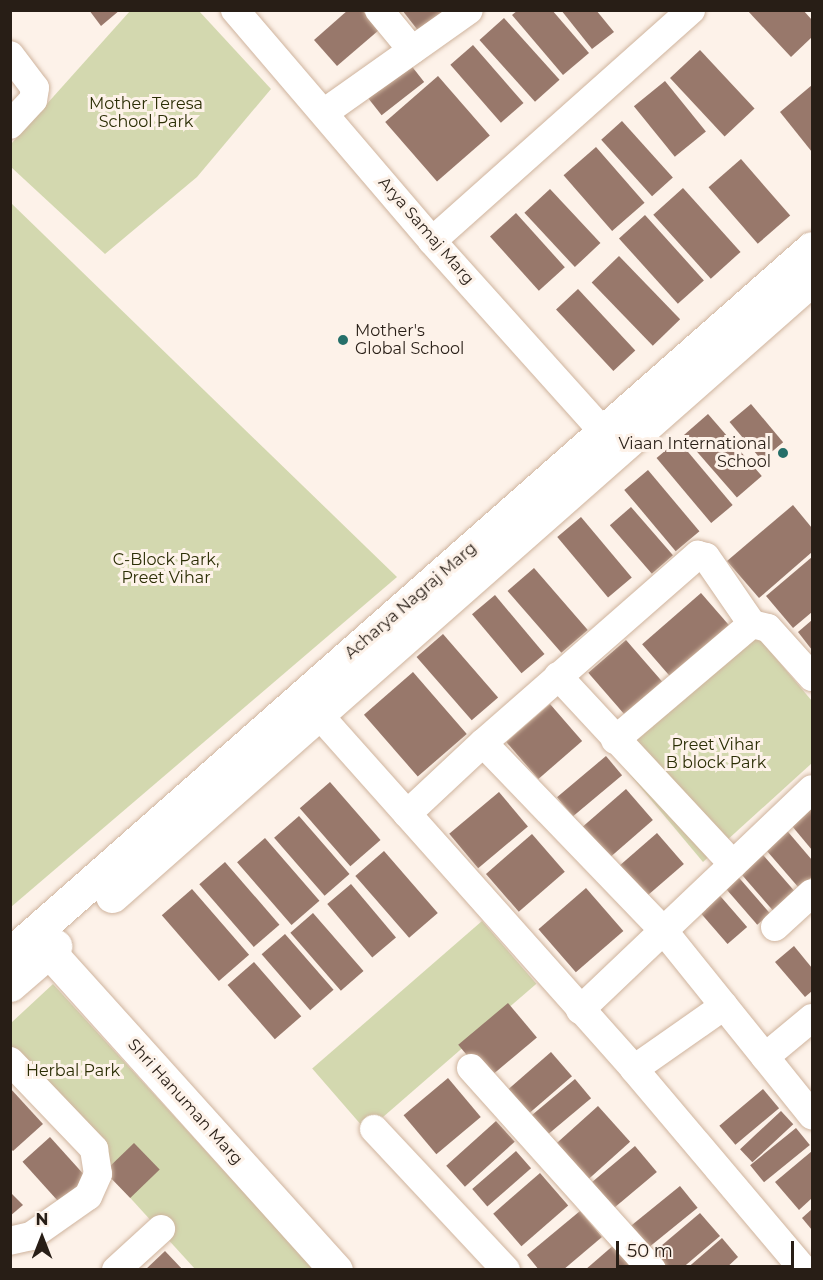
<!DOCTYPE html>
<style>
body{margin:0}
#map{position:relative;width:823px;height:1280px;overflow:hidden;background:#fdf2e9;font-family:Montserrat,sans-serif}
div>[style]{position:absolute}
.green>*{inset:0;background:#d3d8af;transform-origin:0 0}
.building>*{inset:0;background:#98786b;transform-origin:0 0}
.roads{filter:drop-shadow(0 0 2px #cfb49e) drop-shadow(0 0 2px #cfb49e)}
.street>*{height:28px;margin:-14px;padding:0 14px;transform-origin:14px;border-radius:14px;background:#fff}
.secondary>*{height:33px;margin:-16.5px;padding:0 16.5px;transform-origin:16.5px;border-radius:16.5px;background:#fff}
.dots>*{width:16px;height:16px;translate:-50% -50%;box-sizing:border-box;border:3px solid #fdf2e9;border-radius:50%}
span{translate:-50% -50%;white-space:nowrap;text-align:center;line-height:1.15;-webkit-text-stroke:6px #fdf2e9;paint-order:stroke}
.park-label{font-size:16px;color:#2b2e05}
.street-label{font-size:16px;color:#281e16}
.poi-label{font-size:16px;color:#281e16}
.left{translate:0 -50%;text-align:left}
.right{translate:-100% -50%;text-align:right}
.frame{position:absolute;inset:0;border:12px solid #281e16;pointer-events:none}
.north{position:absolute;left:12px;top:1208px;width:60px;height:60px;-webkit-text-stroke:4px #fdf2e9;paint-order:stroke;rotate:0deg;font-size:16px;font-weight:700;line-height:24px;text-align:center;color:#281e16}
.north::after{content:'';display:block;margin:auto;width:21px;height:27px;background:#281e16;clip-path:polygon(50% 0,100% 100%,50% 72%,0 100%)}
.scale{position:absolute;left:616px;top:1241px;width:178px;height:27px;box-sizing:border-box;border:3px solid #281e16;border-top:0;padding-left:8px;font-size:18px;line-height:21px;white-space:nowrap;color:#281e16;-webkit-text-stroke:4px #fdf2e9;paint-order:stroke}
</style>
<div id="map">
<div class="green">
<i style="clip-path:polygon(130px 11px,199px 11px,271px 89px,197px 177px,105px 254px,11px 167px,11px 144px)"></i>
<i style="clip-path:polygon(11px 203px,397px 577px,11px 907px,10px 907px)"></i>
<i style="clip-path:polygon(753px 631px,812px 701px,812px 763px,703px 862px,611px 752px)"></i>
<i style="left:482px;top:921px;width:83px;height:225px;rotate:49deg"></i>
<i style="clip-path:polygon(53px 984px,314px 1269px,195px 1269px,11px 1067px,11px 1023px)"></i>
</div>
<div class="building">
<i style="clip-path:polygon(89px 10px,120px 10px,101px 26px)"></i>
<i style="clip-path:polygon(348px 10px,362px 10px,379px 30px,337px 66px,314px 40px)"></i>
<i style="clip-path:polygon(402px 10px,457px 10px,423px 37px)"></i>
<i style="clip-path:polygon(518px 10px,552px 10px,589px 53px,563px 75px,512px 15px)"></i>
<i style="clip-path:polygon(561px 10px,596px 10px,614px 32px,592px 49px)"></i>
<i style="clip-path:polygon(747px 10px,803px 10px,812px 20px,812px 37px,791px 57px)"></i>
<i style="left:504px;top:18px;width:83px;height:33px;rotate:48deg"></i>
<i style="left:473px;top:45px;width:77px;height:30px;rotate:49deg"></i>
<i style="left:700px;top:50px;width:80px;height:41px;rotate:47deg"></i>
<i style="left:410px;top:64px;width:23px;height:54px;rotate:52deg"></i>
<i style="left:438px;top:76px;width:79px;height:70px;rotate:49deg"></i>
<i style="left:665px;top:81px;width:65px;height:40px;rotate:51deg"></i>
<i style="clip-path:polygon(812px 85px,812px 152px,780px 112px)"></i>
<i style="left:622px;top:121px;width:76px;height:28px;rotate:48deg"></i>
<i style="left:596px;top:147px;width:74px;height:43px;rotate:49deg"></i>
<i style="left:741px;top:159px;width:75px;height:43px;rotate:49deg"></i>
<i style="left:683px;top:188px;width:86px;height:40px;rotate:48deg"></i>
<i style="left:550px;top:189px;width:74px;height:35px;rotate:47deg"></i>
<i style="left:516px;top:213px;width:73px;height:35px;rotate:48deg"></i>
<i style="left:645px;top:215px;width:88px;height:35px;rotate:48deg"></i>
<i style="left:619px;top:256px;width:88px;height:38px;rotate:46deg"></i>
<i style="left:578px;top:289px;width:84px;height:30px;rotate:47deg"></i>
<i style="left:751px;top:404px;width:50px;height:28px;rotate:50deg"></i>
<i style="left:708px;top:414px;width:82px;height:33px;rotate:49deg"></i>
<i style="left:678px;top:440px;width:85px;height:28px;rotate:50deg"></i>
<i style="left:648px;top:470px;width:80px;height:31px;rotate:50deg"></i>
<i style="clip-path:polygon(793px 505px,812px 528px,812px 552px,759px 598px,727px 561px)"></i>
<i style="left:631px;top:507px;width:64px;height:28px;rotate:49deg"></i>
<i style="left:581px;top:517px;width:79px;height:31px;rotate:50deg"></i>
<i style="clip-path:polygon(812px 557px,812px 612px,793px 628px,766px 596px)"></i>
<i style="left:534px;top:568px;width:82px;height:35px;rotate:49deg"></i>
<i style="left:701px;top:593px;width:52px;height:78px;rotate:49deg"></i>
<i style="left:495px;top:595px;width:77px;height:30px;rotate:50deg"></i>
<i style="clip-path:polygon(812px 620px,812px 650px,798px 632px)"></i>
<i style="left:443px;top:634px;width:84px;height:35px;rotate:49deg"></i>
<i style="left:626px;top:640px;width:55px;height:50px;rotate:49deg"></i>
<i style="left:413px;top:672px;width:82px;height:65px;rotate:49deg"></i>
<i style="left:550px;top:704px;width:49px;height:58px;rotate:49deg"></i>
<i style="left:606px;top:756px;width:25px;height:64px;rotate:50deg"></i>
<i style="left:330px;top:782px;width:77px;height:40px;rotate:49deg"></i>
<i style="left:626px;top:789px;width:41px;height:59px;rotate:49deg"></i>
<i style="left:499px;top:792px;width:45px;height:65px;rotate:50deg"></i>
<i style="clip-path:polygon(806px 804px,812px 811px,812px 850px,787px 820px)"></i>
<i style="left:299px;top:816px;width:77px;height:33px;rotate:49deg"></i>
<i style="clip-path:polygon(783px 826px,812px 860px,812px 877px,799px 888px,761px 844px)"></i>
<i style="left:657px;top:833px;width:41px;height:54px;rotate:49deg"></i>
<i style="left:532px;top:834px;width:50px;height:61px;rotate:49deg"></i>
<i style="left:265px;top:838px;width:83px;height:37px;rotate:49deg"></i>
<i style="left:757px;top:848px;width:63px;height:29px;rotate:49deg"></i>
<i style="left:384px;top:851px;width:82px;height:38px;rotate:49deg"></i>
<i style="left:225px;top:862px;width:83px;height:34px;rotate:49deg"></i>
<i style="left:734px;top:872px;width:55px;height:17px;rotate:49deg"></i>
<i style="left:351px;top:884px;width:70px;height:31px;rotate:50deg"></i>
<i style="left:586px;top:888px;width:57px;height:63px;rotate:49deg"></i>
<i style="left:192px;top:889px;width:87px;height:40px;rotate:49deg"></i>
<i style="left:715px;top:890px;width:49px;height:26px;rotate:49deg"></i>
<i style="left:313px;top:913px;width:77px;height:30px;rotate:49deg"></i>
<i style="left:285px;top:934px;width:74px;height:31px;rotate:49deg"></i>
<i style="clip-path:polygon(794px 946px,812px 968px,812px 991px,805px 997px,775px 962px)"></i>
<i style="left:254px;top:962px;width:72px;height:35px;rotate:49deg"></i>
<i style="left:508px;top:1003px;width:45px;height:65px;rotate:50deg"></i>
<i style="left:551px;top:1052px;width:32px;height:59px;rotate:49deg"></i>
<i style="left:448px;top:1078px;width:51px;height:58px;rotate:50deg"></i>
<i style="left:575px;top:1079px;width:25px;height:58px;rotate:50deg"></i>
<i style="clip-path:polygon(10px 1088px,43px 1124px,13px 1151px,10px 1148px)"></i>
<i style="left:763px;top:1089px;width:25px;height:57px;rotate:50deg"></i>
<i style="left:598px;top:1106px;width:48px;height:58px;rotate:48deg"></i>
<i style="left:781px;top:1111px;width:18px;height:56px;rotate:47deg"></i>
<i style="left:496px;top:1121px;width:28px;height:67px;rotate:48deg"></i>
<i style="left:796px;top:1128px;width:22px;height:59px;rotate:51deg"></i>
<i style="left:50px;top:1137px;width:58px;height:37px;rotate:48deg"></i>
<i style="left:134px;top:1143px;width:37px;height:41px;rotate:46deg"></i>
<i style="left:635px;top:1146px;width:34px;height:56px;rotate:50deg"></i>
<i style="left:516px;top:1151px;width:23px;height:58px;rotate:49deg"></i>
<i style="clip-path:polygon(812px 1151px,812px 1198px,799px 1210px,775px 1182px)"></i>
<i style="left:540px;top:1173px;width:43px;height:62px;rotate:49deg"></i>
<i style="left:680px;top:1186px;width:28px;height:67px;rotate:51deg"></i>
<i style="clip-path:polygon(10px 1192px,23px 1205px,10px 1216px)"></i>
<i style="clip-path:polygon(812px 1209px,812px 1230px,802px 1218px)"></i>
<i style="clip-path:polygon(580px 1211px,602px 1237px,563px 1270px,539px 1270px,527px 1255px)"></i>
<i style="clip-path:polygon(700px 1213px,720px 1236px,680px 1270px,659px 1270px,648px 1257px)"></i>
<i style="clip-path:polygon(722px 1238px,738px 1257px,724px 1270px,685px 1270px)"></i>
<i style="clip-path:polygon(615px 1244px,636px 1270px,585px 1270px)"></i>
<i style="clip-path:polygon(165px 1251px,183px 1270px,145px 1270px)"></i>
</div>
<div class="roads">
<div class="street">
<i style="left:235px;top:10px;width:304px;rotate:49.5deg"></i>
<i style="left:432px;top:241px;width:277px;rotate:48.1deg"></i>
<i style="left:379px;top:10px;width:52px;rotate:50.5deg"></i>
<i style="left:10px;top:55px;width:41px;rotate:52.9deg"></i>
<i style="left:35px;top:88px;width:12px;rotate:99deg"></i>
<i style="left:33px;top:100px;width:34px;rotate:133deg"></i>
<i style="left:325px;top:112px;width:176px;rotate:-35.3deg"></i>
<i style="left:432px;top:241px;width:347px;rotate:-41.7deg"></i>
<i style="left:558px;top:676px;width:257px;rotate:47.1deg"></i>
<i style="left:304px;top:698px;width:497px;rotate:48.3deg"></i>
<i style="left:634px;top:1069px;width:263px;rotate:49.8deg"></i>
<i style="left:615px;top:740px;width:180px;rotate:-40.3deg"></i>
<i style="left:752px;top:624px;width:16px;rotate:14deg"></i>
<i style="left:768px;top:628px;width:66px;rotate:48.1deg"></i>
<i style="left:483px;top:743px;width:286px;rotate:-41.2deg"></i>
<i style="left:698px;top:555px;width:8px;rotate:14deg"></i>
<i style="left:706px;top:557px;width:81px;rotate:55.5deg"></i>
<i style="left:407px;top:814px;width:104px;rotate:-43.1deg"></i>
<i style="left:483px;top:743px;width:260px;rotate:46.1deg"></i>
<i style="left:663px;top:930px;width:238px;rotate:51.2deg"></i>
<i style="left:775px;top:927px;width:50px;rotate:-42.6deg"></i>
<i style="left:580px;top:1010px;width:320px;rotate:-43.6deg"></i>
<i style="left:765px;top:1057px;width:61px;rotate:-39.7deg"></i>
<i style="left:10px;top:1061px;width:122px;rotate:46.3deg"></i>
<i style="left:94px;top:1149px;width:25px;rotate:81deg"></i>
<i style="left:98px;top:1174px;width:24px;rotate:114deg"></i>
<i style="left:88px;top:1196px;width:70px;rotate:144.9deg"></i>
<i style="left:31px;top:1236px;width:22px;rotate:167deg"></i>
<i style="left:471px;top:1068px;width:271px;rotate:48.1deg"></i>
<i style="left:634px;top:1069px;width:110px;rotate:-35deg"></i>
<i style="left:374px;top:1129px;width:193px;rotate:46.9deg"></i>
<i style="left:116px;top:1270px;width:61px;rotate:-42.3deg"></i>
</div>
<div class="secondary">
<i style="left:112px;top:896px;width:933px;rotate:-41.39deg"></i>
<i style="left:35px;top:936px;width:450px;rotate:48deg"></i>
<i style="left:10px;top:954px;width:1068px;rotate:-41.36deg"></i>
<i style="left:10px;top:985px;width:60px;rotate:-40.9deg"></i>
</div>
</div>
<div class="dots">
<i style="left:343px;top:340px;background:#256f69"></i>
<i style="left:783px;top:453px;background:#256f69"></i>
</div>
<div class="park-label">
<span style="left:146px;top:113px">Mother Teresa<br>School Park</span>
<span style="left:166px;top:569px">C-Block Park,<br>Preet Vihar</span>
<span style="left:716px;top:754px">Preet Vihar<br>B block Park</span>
<span style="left:73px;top:1071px">Herbal Park</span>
</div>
<div class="street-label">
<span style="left:426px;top:231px;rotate:49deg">Arya Samaj Marg</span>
<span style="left:411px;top:601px;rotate:-41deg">Acharya Nagraj Marg</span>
<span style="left:185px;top:1102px;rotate:48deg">Shri Hanuman Marg</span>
</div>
<div class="poi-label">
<span class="left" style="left:355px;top:340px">Mother's<br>Global School</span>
<span class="right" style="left:771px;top:453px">Viaan International<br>School</span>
</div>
<div class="frame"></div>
<div class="north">N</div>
<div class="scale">50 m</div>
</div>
